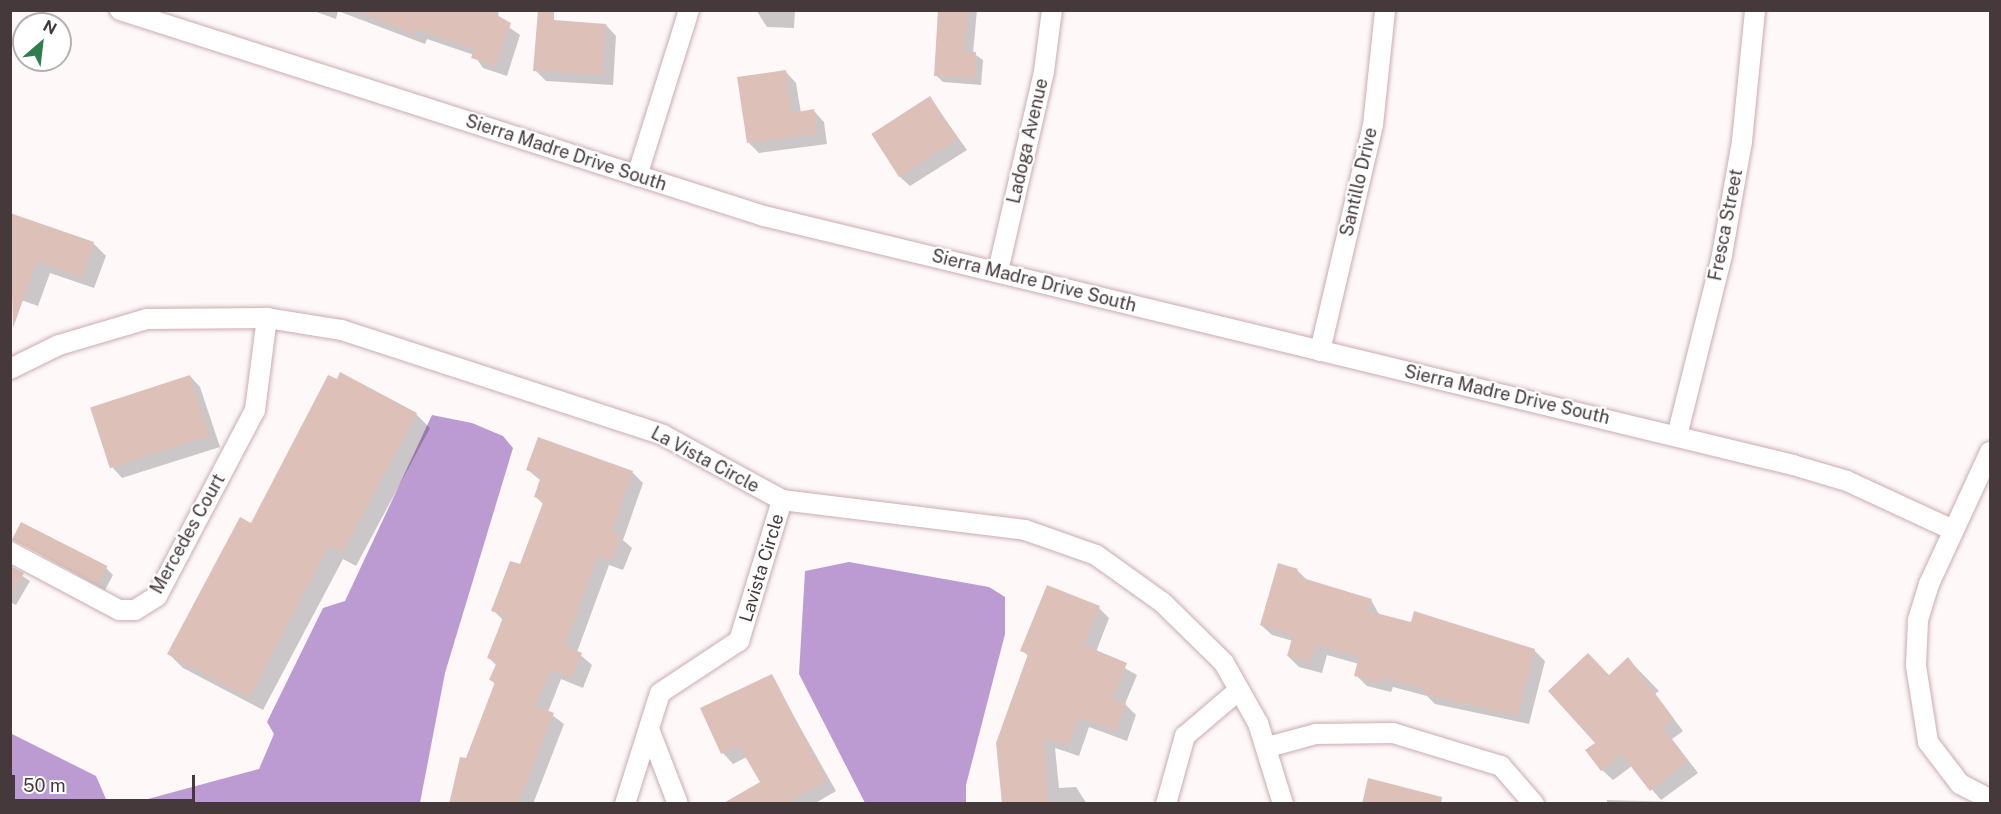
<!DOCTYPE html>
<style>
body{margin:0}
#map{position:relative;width:2001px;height:814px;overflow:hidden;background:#fef8f9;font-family:"Public Sans",sans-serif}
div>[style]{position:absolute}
.water>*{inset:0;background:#bc9bd3}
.shadow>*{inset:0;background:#0003}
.building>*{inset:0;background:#ddc1b8;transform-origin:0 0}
.roads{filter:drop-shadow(0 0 2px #c9acb0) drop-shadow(0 0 2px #c9acb0)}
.minor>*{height:20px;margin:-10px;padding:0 10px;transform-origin:10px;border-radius:10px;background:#fff}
span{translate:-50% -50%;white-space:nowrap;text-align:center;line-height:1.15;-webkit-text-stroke:4.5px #fff;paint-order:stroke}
.street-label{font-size:18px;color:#45393b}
.frame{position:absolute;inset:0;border:12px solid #45393b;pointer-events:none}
.north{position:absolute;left:12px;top:12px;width:60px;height:60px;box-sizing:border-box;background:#fff;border:2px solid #b5b0b1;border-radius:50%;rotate:28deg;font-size:16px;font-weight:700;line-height:24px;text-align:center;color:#45393b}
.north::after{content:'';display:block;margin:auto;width:21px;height:27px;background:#2e7e4e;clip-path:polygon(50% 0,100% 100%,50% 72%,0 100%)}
.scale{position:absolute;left:12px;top:775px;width:183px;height:27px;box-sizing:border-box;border:3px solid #45393b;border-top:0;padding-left:8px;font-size:18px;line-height:21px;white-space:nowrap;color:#45393b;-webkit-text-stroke:4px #fff;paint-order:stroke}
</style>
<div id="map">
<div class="water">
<i style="clip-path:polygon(432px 415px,472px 423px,503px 436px,513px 448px,445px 673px,420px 803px,133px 803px,259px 769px,274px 734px,267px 722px,323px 608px,345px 601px)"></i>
<i style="clip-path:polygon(849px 562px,989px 587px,1005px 597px,1005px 634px,966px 785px,966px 803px,865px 803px,799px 674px,805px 571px)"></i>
<i style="clip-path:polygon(10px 733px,96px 776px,106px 799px,118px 803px,11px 803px)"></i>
</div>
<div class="shadow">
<i style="clip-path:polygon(311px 10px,498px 10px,499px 20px,520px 35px,507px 76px,483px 68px,474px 55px,427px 39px,425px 44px,338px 11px,336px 19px)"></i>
<i style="clip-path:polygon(756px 10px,795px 10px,794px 28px,767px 27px)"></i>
<i style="clip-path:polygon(939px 10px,977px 10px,973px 53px,983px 60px,981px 85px,943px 82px,936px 75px)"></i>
<i style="clip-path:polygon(606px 25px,616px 36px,613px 85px,546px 81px,535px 70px)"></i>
<i style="clip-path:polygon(786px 72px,796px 83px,801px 113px,814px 111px,824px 122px,827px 144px,759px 153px,748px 142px)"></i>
<i style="clip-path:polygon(930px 98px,967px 150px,910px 186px,899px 176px)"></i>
<i style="clip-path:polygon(10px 214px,93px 243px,106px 256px,94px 288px,50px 273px,38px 306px,10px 296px)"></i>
<i style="clip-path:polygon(190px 376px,200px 387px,220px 447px,122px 478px,112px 467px)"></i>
<i style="clip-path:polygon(416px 414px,430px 428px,356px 566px,343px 559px,263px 710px,183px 668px,169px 654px,252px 525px)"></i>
<i style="clip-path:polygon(528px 470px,632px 472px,643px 483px,623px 540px,632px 548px,623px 570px,609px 565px,577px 652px,592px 665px,583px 688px,561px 679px,548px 712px,564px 724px,533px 804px,451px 804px,496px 685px,491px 680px,497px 666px,489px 658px,504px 621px,493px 610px,521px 566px,544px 505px,536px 497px,541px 481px)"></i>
<i style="clip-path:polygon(14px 540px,106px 568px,113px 575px,105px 590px)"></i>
<i style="clip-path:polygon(10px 568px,30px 581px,16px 605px,10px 602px)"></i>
<i style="clip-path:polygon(1297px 570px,1308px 581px,1371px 600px,1380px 616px,1534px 650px,1545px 661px,1529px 724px,1435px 704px,1427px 696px,1393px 687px,1391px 692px,1367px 686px,1356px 675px,1359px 664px,1327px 655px,1322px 673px,1299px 667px,1288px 656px,1293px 641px,1272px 635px,1261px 625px)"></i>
<i style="clip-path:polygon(1099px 608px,1109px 618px,1096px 652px,1137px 675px,1125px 704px,1136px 715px,1127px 741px,1089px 727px,1079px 756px,1055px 748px,1059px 788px,1076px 787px,1087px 804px,1003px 804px,1029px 657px,1022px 650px)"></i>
<i style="clip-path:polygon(1628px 659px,1659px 691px,1655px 694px,1683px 731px,1672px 739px,1698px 773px,1661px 800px,1632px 766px,1613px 780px,1602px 770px,1597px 743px,1609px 677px)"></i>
<i style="clip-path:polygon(771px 676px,836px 791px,814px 804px,745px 804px,762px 783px,747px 757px,733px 764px,723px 753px)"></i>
<i style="clip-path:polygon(1607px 800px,1675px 802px,1676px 804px,1607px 804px)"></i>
</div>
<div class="building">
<i style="clip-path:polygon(356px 10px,488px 10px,511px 23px,496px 66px,471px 58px,474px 49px,416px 29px,414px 35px)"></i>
<i style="clip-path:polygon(538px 10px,554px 10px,554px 20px,606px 24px,603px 75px,533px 71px)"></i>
<i style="clip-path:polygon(938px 10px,968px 10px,965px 51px,976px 52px,975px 78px,934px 76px)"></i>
<i style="clip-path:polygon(786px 70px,792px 113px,814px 109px,817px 134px,747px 143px,737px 77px)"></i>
<i style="left:930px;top:96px;width:51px;height:70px;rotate:57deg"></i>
<i style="clip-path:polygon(10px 213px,94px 242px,82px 277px,37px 261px,13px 328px)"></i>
<i style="clip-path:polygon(340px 372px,417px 413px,342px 553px,329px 546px,249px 698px,167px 654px,240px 517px,251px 523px,328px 375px,337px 379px)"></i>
<i style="left:190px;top:375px;width:64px;height:105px;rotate:72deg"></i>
<i style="clip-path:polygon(538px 437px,633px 471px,612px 532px,622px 536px,612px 561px,598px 555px,574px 620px,565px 646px,582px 653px,572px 678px,550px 670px,536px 706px,554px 713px,518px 804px,449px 804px,460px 757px,466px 758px,495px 682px,489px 680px,497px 662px,487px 658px,504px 615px,491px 611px,510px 561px,520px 564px,544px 500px,534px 497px,541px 476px,526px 470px)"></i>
<i style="left:21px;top:522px;width:97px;height:20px;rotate:27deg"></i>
<i style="clip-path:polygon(1278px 563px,1298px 569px,1296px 576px,1372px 599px,1368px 611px,1411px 622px,1414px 611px,1535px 649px,1518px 716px,1423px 694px,1424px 689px,1382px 678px,1381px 683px,1354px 676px,1359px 657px,1316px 645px,1311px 663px,1287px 656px,1293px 635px,1260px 625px)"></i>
<i style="clip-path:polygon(10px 566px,24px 573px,10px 596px)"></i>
<i style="clip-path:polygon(1047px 585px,1100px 606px,1084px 645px,1127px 663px,1113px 698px,1126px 703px,1116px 731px,1078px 717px,1068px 746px,1045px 738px,1048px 804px,1002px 804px,996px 743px,1028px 654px,1020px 651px)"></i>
<i style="clip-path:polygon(1588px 653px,1609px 675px,1628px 657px,1674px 719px,1663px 728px,1688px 761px,1650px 791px,1622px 755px,1601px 771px,1585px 750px,1595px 743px,1548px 691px)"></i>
<i style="clip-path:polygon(772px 674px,827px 780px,786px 804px,722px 804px,760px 782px,739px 746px,721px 754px,700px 708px)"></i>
<i style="clip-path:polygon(1368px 778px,1442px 797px,1441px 804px,1362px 804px)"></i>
</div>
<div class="roads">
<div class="minor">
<i style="left:120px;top:10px;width:676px;rotate:17.74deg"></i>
<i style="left:764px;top:216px;width:1059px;rotate:13.6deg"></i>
<i style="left:1793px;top:465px;width:56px;rotate:16.5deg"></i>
<i style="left:1847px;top:481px;width:117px;rotate:24.8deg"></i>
<i style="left:637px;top:176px;width:174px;rotate:-72.6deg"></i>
<i style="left:998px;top:271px;width:205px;rotate:-77deg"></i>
<i style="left:1044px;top:71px;width:62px;rotate:-82.5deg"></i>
<i style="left:1320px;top:351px;width:232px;rotate:-76.8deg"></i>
<i style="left:1373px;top:125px;width:116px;rotate:-84deg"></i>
<i style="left:10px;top:369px;width:55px;rotate:-26.1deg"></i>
<i style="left:59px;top:345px;width:92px;rotate:-16.5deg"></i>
<i style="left:147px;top:319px;width:120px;rotate:-0.5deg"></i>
<i style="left:267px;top:318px;width:76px;rotate:9.1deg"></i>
<i style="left:342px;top:330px;width:338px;rotate:18.1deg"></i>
<i style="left:663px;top:435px;width:136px;rotate:28.6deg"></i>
<i style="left:782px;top:500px;width:245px;rotate:7deg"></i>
<i style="left:1025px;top:530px;width:75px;rotate:19.4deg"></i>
<i style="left:1096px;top:555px;width:81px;rotate:35.5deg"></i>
<i style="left:1162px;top:602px;width:87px;rotate:44.5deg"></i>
<i style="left:1224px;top:663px;width:69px;rotate:60.5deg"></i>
<i style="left:1258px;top:723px;width:85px;rotate:72.8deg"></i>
<i style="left:1677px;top:436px;width:187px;rotate:-76deg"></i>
<i style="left:1722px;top:255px;width:116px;rotate:-80deg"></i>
<i style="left:1742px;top:141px;width:132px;rotate:-84.3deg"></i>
<i style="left:1990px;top:452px;width:145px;rotate:114.8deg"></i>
<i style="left:1929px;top:584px;width:38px;rotate:107deg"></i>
<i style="left:1918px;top:620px;width:46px;rotate:92.5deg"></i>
<i style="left:1916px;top:666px;width:77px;rotate:81deg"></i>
<i style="left:1928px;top:742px;width:53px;rotate:52.7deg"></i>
<i style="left:1960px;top:784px;width:34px;rotate:27deg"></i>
<i style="left:10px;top:552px;width:123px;rotate:28deg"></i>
<i style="left:119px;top:610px;width:16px"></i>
<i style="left:135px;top:610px;width:26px;rotate:-32deg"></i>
<i style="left:157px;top:596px;width:210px;rotate:-62.2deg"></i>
<i style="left:255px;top:410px;width:93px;rotate:-82.6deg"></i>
<i style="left:649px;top:729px;width:80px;rotate:68.9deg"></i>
<i style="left:1268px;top:747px;width:50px;rotate:-15.2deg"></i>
<i style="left:1316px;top:734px;width:77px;rotate:-0.7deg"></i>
<i style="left:1393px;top:733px;width:113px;rotate:17deg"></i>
<i style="left:1501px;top:766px;width:50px;rotate:49deg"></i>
<i style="left:625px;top:804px;width:116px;rotate:-72.5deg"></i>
<i style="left:660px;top:693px;width:95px;rotate:-33.4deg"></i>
<i style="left:739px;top:641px;width:147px;rotate:-73deg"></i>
<i style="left:1166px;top:804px;width:71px;rotate:-74.4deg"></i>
<i style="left:1185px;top:736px;width:71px;rotate:-40.4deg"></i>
</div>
</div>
<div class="street-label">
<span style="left:1028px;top:141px;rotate:-77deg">Ladoga Avenue</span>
<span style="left:566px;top:153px;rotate:18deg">Sierra Madre Drive South</span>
<span style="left:1359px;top:182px;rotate:-77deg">Santillo Drive</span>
<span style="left:1726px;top:225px;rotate:-79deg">Fresca Street</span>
<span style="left:1034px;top:281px;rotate:14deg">Sierra Madre Drive South</span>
<span style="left:1507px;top:395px;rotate:13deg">Sierra Madre Drive South</span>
<span style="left:705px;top:460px;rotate:28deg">La Vista Circle</span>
<span style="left:188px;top:534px;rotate:-61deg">Mercedes Court</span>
<span style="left:762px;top:568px;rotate:-73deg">Lavista Circle</span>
</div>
<div class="frame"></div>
<div class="north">N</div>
<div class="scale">50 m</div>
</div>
